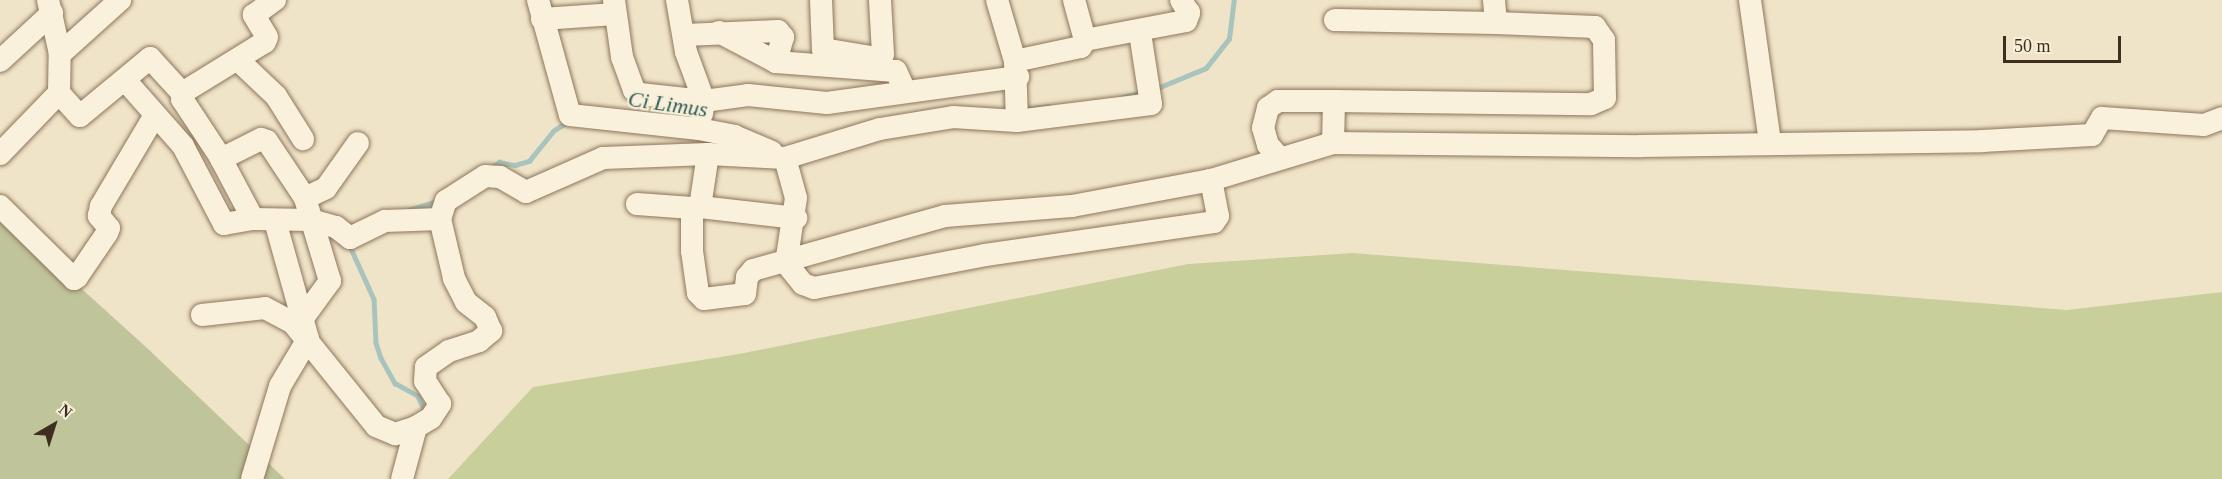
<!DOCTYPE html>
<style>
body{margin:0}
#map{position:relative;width:2222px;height:479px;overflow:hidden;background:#f0e4c8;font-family:"Times New Roman",serif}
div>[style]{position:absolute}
.green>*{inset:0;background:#c9cf9b}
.cemetery>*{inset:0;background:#bfc49a}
.stream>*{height:4.5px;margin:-2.25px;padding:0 2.25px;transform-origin:2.25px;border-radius:2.25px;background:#a9c4bc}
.roads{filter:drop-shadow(0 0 2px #8d765c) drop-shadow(0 0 2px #8d765c)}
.minor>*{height:22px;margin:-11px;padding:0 11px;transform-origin:11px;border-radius:11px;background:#faf1dc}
span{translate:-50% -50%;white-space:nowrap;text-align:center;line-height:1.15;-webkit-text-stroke:4.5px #f7eed8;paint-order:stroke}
.water-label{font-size:22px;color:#2f5d5a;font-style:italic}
.north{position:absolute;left:24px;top:395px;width:60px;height:60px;-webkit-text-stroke:4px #f7eed8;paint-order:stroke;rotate:39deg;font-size:16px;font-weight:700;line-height:24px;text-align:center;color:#3d2e20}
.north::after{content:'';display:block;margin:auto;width:21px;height:27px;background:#3d2e20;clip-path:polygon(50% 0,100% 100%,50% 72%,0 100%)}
.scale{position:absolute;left:2003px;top:36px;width:118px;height:27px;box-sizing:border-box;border:3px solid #3d2e20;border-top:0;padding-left:8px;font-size:18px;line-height:21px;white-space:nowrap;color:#3d2e20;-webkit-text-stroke:4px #f7eed8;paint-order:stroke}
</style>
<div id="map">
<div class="green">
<i style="clip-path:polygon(1353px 253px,2067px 310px,2222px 292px,2222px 479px,448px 479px,533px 387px,739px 354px,1188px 264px)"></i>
</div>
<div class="cemetery">
<i style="clip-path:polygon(0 215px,147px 348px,285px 479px,0 479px)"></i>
</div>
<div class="stream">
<i style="left:1155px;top:89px;width:55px;rotate:-22.4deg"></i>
<i style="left:1206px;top:68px;width:37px;rotate:-52deg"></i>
<i style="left:1229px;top:39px;width:39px;rotate:-83deg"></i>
<i style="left:1123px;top:97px;width:21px;rotate:-14deg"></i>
<i style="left:1024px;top:109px;width:25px;rotate:-7deg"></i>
<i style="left:490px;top:168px;width:11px;rotate:-34deg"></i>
<i style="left:499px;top:162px;width:16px;rotate:11deg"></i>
<i style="left:515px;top:165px;width:15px;rotate:-16deg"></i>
<i style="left:529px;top:161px;width:38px;rotate:-51deg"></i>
<i style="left:553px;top:131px;width:19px;rotate:-32deg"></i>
<i style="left:408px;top:210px;width:34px;rotate:-17deg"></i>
<i style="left:349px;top:244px;width:60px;rotate:65.6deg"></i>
<i style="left:374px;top:299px;width:44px;rotate:87.4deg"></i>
<i style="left:376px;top:343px;width:16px;rotate:72deg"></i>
<i style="left:381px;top:358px;width:29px;rotate:61deg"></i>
<i style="left:395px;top:383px;width:26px;rotate:29deg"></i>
<i style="left:418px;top:396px;width:17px;rotate:65deg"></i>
</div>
<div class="roads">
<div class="minor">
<i style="left:538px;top:0;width:119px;rotate:74.5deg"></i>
<i style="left:570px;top:115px;width:130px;rotate:6.2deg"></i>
<i style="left:699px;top:129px;width:36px;rotate:11deg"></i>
<i style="left:734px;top:136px;width:41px;rotate:22.8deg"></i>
<i style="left:614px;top:0;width:58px;rotate:82deg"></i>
<i style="left:622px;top:57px;width:35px;rotate:70deg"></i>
<i style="left:634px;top:90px;width:7px;rotate:34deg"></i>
<i style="left:640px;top:94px;width:64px;rotate:6.2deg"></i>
<i style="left:704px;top:101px;width:44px;rotate:-7.8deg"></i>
<i style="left:748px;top:95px;width:79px;rotate:5.8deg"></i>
<i style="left:827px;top:103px;width:193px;rotate:-7.8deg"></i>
<i style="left:677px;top:0;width:53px;rotate:80.2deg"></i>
<i style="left:686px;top:52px;width:52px;rotate:69.8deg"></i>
<i style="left:704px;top:101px;width:13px;rotate:99deg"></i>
<i style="left:821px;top:0;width:49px;rotate:87.7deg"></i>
<i style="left:823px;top:49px;width:55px;rotate:9.5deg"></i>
<i style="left:877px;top:58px;width:7px;rotate:-34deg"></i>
<i style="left:883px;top:54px;width:54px;rotate:-93.2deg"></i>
<i style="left:1074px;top:0;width:41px;rotate:74.6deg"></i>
<i style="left:1750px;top:0;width:143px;rotate:82deg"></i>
<i style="left:542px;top:19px;width:73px;rotate:-3.9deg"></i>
<i style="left:1335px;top:20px;width:161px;rotate:1.1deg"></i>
<i style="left:1496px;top:23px;width:23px;rotate:-95deg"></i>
<i style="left:719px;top:32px;width:64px;rotate:27.8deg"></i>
<i style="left:776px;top:62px;width:120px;rotate:4.3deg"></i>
<i style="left:896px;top:71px;width:22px;rotate:66deg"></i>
<i style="left:685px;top:35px;width:93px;rotate:-2.5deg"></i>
<i style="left:778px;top:31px;width:8px;rotate:50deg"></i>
<i style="left:783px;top:37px;width:26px;rotate:106deg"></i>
<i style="left:60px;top:54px;width:81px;rotate:-42deg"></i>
<i style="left:238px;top:60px;width:52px;rotate:43.5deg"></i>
<i style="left:276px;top:96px;width:51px;rotate:57.9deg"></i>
<i style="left:0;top:61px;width:71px;rotate:-42.7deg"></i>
<i style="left:1015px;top:61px;width:67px;rotate:-12deg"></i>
<i style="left:1081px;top:47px;width:8px;rotate:-60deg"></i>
<i style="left:1085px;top:40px;width:103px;rotate:-10.7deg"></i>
<i style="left:1186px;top:21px;width:9px;rotate:-69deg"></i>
<i style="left:1189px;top:13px;width:15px;rotate:-122deg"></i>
<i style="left:125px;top:80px;width:88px;rotate:48.7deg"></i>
<i style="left:183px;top:146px;width:88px;rotate:62.3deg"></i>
<i style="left:224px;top:224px;width:29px;rotate:-10deg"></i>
<i style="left:253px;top:219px;width:58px;rotate:1deg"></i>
<i style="left:311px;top:220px;width:26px;rotate:16deg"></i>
<i style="left:336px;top:227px;width:18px;rotate:38deg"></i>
<i style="left:350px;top:238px;width:39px;rotate:-26deg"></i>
<i style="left:385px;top:221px;width:55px;rotate:-2.1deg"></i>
<i style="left:440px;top:219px;width:19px;rotate:-72deg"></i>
<i style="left:446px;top:201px;width:46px;rotate:-32.7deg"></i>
<i style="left:485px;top:176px;width:15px;rotate:4deg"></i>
<i style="left:500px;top:177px;width:30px;rotate:30deg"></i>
<i style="left:526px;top:192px;width:84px;rotate:-23.8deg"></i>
<i style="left:603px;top:158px;width:105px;rotate:-2.2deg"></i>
<i style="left:708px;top:154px;width:77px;rotate:3deg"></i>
<i style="left:785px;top:158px;width:99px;rotate:-17deg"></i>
<i style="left:880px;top:129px;width:74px;rotate:-9.3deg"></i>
<i style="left:953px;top:117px;width:64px;rotate:3.6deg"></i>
<i style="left:1017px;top:121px;width:60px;rotate:-91.9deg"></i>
<i style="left:1015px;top:61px;width:64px;rotate:-106.4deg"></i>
<i style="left:59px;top:93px;width:31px;rotate:48deg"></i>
<i style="left:80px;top:116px;width:91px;rotate:-39.6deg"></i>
<i style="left:150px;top:58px;width:47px;rotate:47.6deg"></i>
<i style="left:1017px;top:121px;width:135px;rotate:-7.2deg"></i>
<i style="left:1151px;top:104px;width:72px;rotate:-98.8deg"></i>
<i style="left:1333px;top:143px;width:42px;rotate:-88.6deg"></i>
<i style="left:1334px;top:101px;width:257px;rotate:0.7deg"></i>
<i style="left:1591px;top:104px;width:15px;rotate:-23deg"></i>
<i style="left:1605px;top:98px;width:58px;rotate:-91deg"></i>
<i style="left:1604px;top:40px;width:16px;rotate:-125deg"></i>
<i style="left:1595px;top:27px;width:99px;rotate:-177.7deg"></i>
<i style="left:0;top:154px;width:85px;rotate:-46deg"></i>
<i style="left:59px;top:93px;width:39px;rotate:-89deg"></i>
<i style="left:60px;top:54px;width:55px;rotate:-102.5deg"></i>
<i style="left:708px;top:154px;width:54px;rotate:98.6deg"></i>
<i style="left:700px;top:207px;width:97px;rotate:6.5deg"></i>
<i style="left:1278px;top:156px;width:15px;rotate:-132deg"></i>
<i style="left:1268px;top:145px;width:18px;rotate:-106deg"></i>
<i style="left:1263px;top:128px;width:21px;rotate:-76deg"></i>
<i style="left:1268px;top:108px;width:12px;rotate:-35deg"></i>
<i style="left:1278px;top:101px;width:56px"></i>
<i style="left:785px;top:158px;width:41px;rotate:74.6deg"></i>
<i style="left:796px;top:198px;width:66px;rotate:98.7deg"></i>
<i style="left:786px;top:263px;width:27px;rotate:51deg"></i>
<i style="left:803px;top:284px;width:12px;rotate:20deg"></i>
<i style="left:814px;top:288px;width:174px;rotate:-10.9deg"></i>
<i style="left:985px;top:255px;width:231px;rotate:-8.2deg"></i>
<i style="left:1214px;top:222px;width:7px;rotate:-56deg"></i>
<i style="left:1218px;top:216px;width:37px;rotate:-101deg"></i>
<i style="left:221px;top:159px;width:45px;rotate:-26.6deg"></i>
<i style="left:261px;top:139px;width:6px;rotate:18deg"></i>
<i style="left:267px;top:141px;width:69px;rotate:56.3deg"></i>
<i style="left:637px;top:204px;width:55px;rotate:4.2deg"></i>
<i style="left:692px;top:208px;width:43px;rotate:90deg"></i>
<i style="left:692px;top:251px;width:42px;rotate:81.9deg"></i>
<i style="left:698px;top:293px;width:8px;rotate:45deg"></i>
<i style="left:704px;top:299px;width:41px;rotate:-7deg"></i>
<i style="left:745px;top:294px;width:17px;rotate:-83deg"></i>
<i style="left:747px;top:277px;width:9px;rotate:-49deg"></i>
<i style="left:753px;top:270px;width:199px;rotate:-15.7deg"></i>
<i style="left:945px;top:216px;width:127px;rotate:-4.5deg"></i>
<i style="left:1072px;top:206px;width:141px;rotate:-10.6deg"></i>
<i style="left:1211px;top:180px;width:127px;rotate:-16.9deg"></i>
<i style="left:1333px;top:143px;width:308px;rotate:0.6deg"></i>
<i style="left:1641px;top:146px;width:341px;rotate:-0.8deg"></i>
<i style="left:1982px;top:141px;width:110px;rotate:-3.1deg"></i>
<i style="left:2092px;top:135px;width:20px;rotate:-60deg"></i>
<i style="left:2102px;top:118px;width:102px;rotate:3.9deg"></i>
<i style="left:2204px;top:125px;width:19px;rotate:-21deg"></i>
<i style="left:0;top:206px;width:104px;rotate:44.6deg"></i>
<i style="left:74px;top:279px;width:4px;rotate:-34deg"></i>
<i style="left:77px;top:277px;width:53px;rotate:-55.7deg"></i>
<i style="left:107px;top:233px;width:5px;rotate:-68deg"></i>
<i style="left:109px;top:228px;width:16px;rotate:-130deg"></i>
<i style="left:99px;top:216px;width:10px;rotate:-79deg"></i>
<i style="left:101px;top:206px;width:106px;rotate:-59.3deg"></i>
<i style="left:253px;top:219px;width:72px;rotate:-118deg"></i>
<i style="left:219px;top:155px;width:67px;rotate:-123.5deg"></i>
<i style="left:182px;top:99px;width:6px;rotate:-90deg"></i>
<i style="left:182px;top:93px;width:97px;rotate:-31.6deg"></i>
<i style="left:265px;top:42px;width:5px;rotate:-68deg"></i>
<i style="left:267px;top:37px;width:26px;rotate:-121deg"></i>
<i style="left:254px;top:15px;width:26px;rotate:-36deg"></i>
<i style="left:202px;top:315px;width:63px;rotate:-6.3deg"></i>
<i style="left:265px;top:308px;width:32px;rotate:28deg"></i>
<i style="left:293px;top:323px;width:132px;rotate:51.1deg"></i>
<i style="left:376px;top:426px;width:21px;rotate:23deg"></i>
<i style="left:395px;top:434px;width:22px;rotate:-18deg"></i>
<i style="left:416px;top:427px;width:17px;rotate:-31deg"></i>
<i style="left:431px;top:418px;width:17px;rotate:-57deg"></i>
<i style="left:440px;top:404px;width:27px;rotate:-123deg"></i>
<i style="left:425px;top:381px;width:14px;rotate:-86deg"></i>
<i style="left:426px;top:367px;width:28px;rotate:-35deg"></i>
<i style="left:449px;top:351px;width:32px;rotate:-18deg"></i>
<i style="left:479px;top:341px;width:16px;rotate:-40deg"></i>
<i style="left:491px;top:331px;width:15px;rotate:-113deg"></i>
<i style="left:485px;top:317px;width:24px;rotate:-142deg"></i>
<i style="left:466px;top:302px;width:27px;rotate:-117deg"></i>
<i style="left:454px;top:278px;width:61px;rotate:-103.3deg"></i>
<i style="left:303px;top:318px;width:46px;rotate:-53.9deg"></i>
<i style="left:330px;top:281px;width:87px;rotate:-106.8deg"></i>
<i style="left:305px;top:198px;width:23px;rotate:-25deg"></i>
<i style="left:326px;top:188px;width:55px;rotate:-54.6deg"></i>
<i style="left:252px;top:479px;width:97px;rotate:-73.2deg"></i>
<i style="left:280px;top:386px;width:55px;rotate:-59.2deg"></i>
<i style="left:308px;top:339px;width:123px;rotate:-105.6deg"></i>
<i style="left:402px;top:479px;width:54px;rotate:-74.9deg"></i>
</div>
</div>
<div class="water-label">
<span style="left:668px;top:104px;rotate:8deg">Ci Limus</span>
</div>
<div class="north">N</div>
<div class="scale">50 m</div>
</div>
